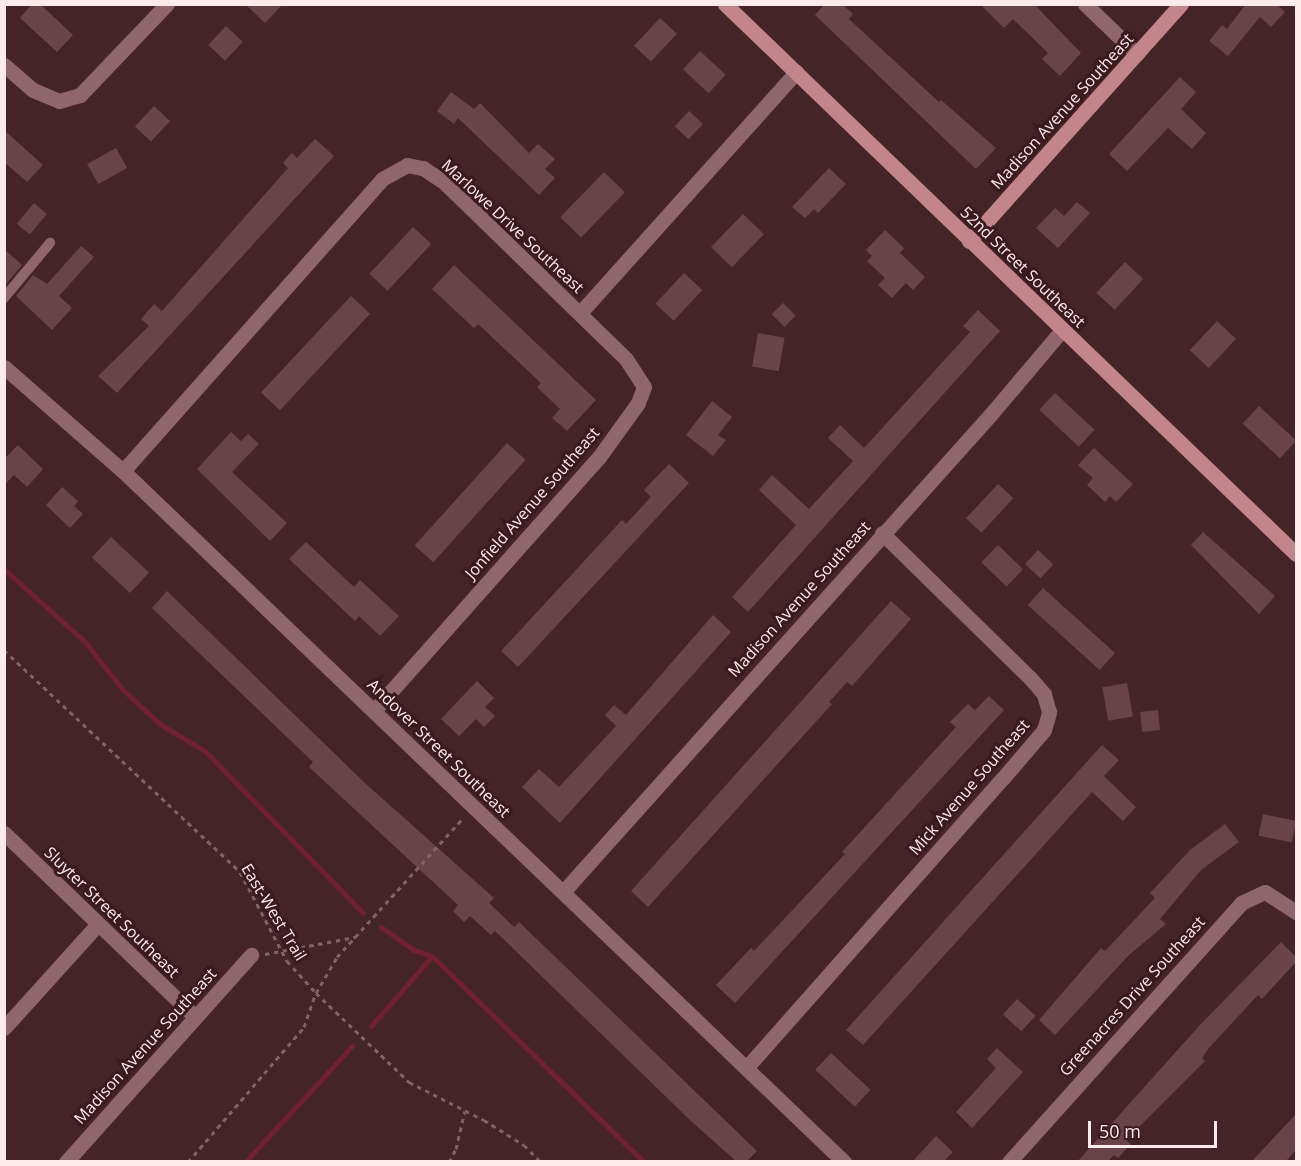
<!DOCTYPE html>
<style>
body{margin:0}
#map{position:relative;width:1301px;height:1166px;overflow:hidden;background:#452428;font-family:"Open Sans",sans-serif}
div>[style]{position:absolute}
.stream>*{height:5px;margin:-2.5px;padding:0 2.5px;transform-origin:2.5px;border-radius:2.5px;background:#712031}
.building>*{inset:0;background:#684448;transform-origin:0 0}
.path>*{height:3px;margin-top:-1.5px;transform-origin:0;background:repeating-linear-gradient(90deg,#7f6366 0 4.5px,transparent 0 9px)}
.lane>*{height:10px;margin:-5px;padding:0 5px;transform-origin:5px;border-radius:5px;background:#8e666b}
.street>*{height:15px;margin:-7.5px;padding:0 7.5px;transform-origin:7.5px;border-radius:7.5px;background:#8e666b}
.secondary>*{height:15px;margin:-7.5px;padding:0 7.5px;transform-origin:7.5px;border-radius:7.5px;background:#c3858c}
span{translate:-50% -50%;white-space:nowrap;text-align:center;line-height:1.15;-webkit-text-stroke:6px #3a1a1f;paint-order:stroke}
.street-label{font-size:16px;color:#fdebec}
.frame{position:absolute;inset:0;border:6px solid #fdebec;pointer-events:none}
.scale{position:absolute;left:1088px;top:1121px;width:129px;height:27px;box-sizing:border-box;border:3px solid #fdebec;border-top:0;padding-left:8px;font-size:18px;line-height:21px;white-space:nowrap;color:#fdebec;-webkit-text-stroke:4px #3a1a1f;paint-order:stroke}
</style>
<div id="map">
<div class="stream">
<i style="left:4px;top:569px;width:109px;rotate:42deg"></i>
<i style="left:85px;top:642px;width:61px;rotate:51.6deg"></i>
<i style="left:123px;top:690px;width:50px;rotate:42.6deg"></i>
<i style="left:160px;top:724px;width:52px;rotate:31deg"></i>
<i style="left:205px;top:751px;width:226px;rotate:45.7deg"></i>
<i style="left:381px;top:927px;width:40px;rotate:34.9deg"></i>
<i style="left:414px;top:950px;width:19px;rotate:18deg"></i>
<i style="left:432px;top:956px;width:296px;rotate:44.2deg"></i>
<i style="left:371px;top:1026px;width:93px;rotate:-48.9deg"></i>
<i style="left:245px;top:1162px;width:158px;rotate:-47.3deg"></i>
</div>
<div class="building">
<i style="clip-path:polygon(32px 4px,40px 4px,73px 35px,57px 52px,20px 18px)"></i>
<i style="clip-path:polygon(245px 4px,283px 4px,265px 23px)"></i>
<i style="clip-path:polygon(825px 4px,842px 4px,853px 14px,849px 19px,939px 102px,941px 100px,996px 148px,976px 169px,815px 15px)"></i>
<i style="clip-path:polygon(980px 4px,1034px 4px,1081px 53px,1060px 76px,1042px 59px,1048px 53px,1013px 19px,1004px 28px)"></i>
<i style="clip-path:polygon(1246px 4px,1276px 4px,1285px 12px,1271px 27px,1260px 17px,1228px 56px,1209px 41px,1222px 25px,1227px 29px)"></i>
<i style="left:660px;top:18px;width:23px;height:38px;rotate:43deg"></i>
<i style="left:226px;top:26px;width:23px;height:26px;rotate:43deg"></i>
<i style="left:700px;top:51px;width:35px;height:25px;rotate:43deg"></i>
<i style="clip-path:polygon(1180px 77px,1196px 92px,1181px 109px,1206px 133px,1192px 149px,1168px 128px,1127px 171px,1109px 154px)"></i>
<i style="clip-path:polygon(451px 92px,474px 109px,480px 103px,529px 153px,538px 144px,555px 159px,545px 169px,555px 178px,539px 195px,458px 118px,454px 124px,437px 111px)"></i>
<i style="left:154px;top:106px;width:22px;height:28px;rotate:43deg"></i>
<i style="left:689px;top:111px;width:19px;height:21px;rotate:43deg"></i>
<i style="clip-path:polygon(4px 130px,43px 165px,27px 182px,4px 162px)"></i>
<i style="clip-path:polygon(315px 139px,334px 156px,117px 393px,98px 376px,149px 326px,141px 319px,154px 304px,162px 311px,288px 168px,283px 163px,292px 153px,297px 158px)"></i>
<i style="left:116px;top:148px;width:23px;height:33px;rotate:61deg"></i>
<i style="clip-path:polygon(829px 168px,846px 184px,818px 213px,814px 209px,805px 218px,792px 207px)"></i>
<i style="left:604px;top:172px;width:29px;height:63px;rotate:44deg"></i>
<i style="clip-path:polygon(1077px 202px,1090px 213px,1058px 248px,1036px 228px,1055px 208px,1064px 216px)"></i>
<i style="left:34px;top:203px;width:17px;height:27px;rotate:40deg"></i>
<i style="left:743px;top:214px;width:29px;height:46px;rotate:44deg"></i>
<i style="left:413px;top:227px;width:25px;height:64px;rotate:43deg"></i>
<i style="clip-path:polygon(885px 230px,904px 248px,900px 253px,925px 277px,913px 290px,906px 283px,892px 298px,878px 285px,885px 278px,867px 261px,872px 256px,866px 250px)"></i>
<i style="clip-path:polygon(81px 246px,94px 257px,59px 296px,72px 308px,52px 330px,16px 296px,33px 275px,47px 284px)"></i>
<i style="clip-path:polygon(4px 249px,22px 265px,5px 285px,4px 285px)"></i>
<i style="left:1125px;top:262px;width:25px;height:42px;rotate:43deg"></i>
<i style="clip-path:polygon(454px 265px,596px 400px,567px 431px,552px 418px,560px 409px,537px 387px,541px 383px,478px 324px,474px 328px,432px 289px)"></i>
<i style="left:684px;top:273px;width:25px;height:42px;rotate:43deg"></i>
<i style="left:351px;top:296px;width:26px;height:132px;rotate:43deg"></i>
<i style="left:783px;top:303px;width:18px;height:16px;rotate:45deg"></i>
<i style="clip-path:polygon(978px 310px,1000px 331px,748px 612px,732px 597px,796px 525px,759px 490px,772px 475px,809px 509px,853px 461px,828px 438px,840px 425px,864px 448px,970px 332px,963px 326px)"></i>
<i style="left:1217px;top:321px;width:26px;height:40px;rotate:43deg"></i>
<i style="left:758px;top:333px;width:27px;height:34px;rotate:10deg"></i>
<i style="left:1055px;top:393px;width:54px;height:23px;rotate:43deg"></i>
<i style="clip-path:polygon(712px 401px,732px 417px,718px 435px,726px 440px,713px 456px,686px 435px)"></i>
<i style="left:1259px;top:406px;width:51px;height:24px;rotate:43deg"></i>
<i style="clip-path:polygon(231px 432px,241px 441px,248px 434px,259px 444px,232px 472px,287px 523px,270px 541px,197px 469px)"></i>
<i style="left:507px;top:443px;width:25px;height:138px;rotate:42deg"></i>
<i style="clip-path:polygon(18px 445px,43px 469px,27px 487px,14px 475px,4px 485px,4px 459px)"></i>
<i style="clip-path:polygon(1094px 448px,1133px 484px,1116px 502px,1110px 496px,1105px 502px,1087px 485px,1093px 478px,1078px 465px)"></i>
<i style="clip-path:polygon(669px 464px,689px 483px,518px 667px,501px 651px,622px 520px,626px 524px,651px 497px,644px 490px)"></i>
<i style="left:998px;top:484px;width:21px;height:47px;rotate:43deg"></i>
<i style="clip-path:polygon(62px 487px,78px 501px,74px 506px,83px 514px,70px 528px,46px 505px)"></i>
<i style="clip-path:polygon(1203px 532px,1275px 596px,1259px 614px,1191px 545px)"></i>
<i style="left:111px;top:537px;width:52px;height:28px;rotate:43deg"></i>
<i style="clip-path:polygon(306px 542px,354px 587px,360px 580px,399px 616px,380px 636px,359px 616px,355px 621px,289px 559px)"></i>
<i style="left:998px;top:545px;width:35px;height:24px;rotate:44deg"></i>
<i style="left:1038px;top:550px;width:21px;height:19px;rotate:43deg"></i>
<i style="left:1043px;top:588px;width:97px;height:23px;rotate:42deg"></i>
<i style="clip-path:polygon(167px 591px,366px 784px,494px 898px,489px 903px,514px 927px,519px 922px,757px 1151px,747px 1161px,736px 1161px,692px 1122px,495px 931px,491px 935px,470px 916px,464px 922px,453px 911px,458px 905px,309px 767px,313px 762px,152px 608px)"></i>
<i style="clip-path:polygon(891px 601px,911px 619px,852px 686px,847px 682px,829px 702px,832px 704px,648px 907px,631px 891px)"></i>
<i style="clip-path:polygon(713px 615px,731px 632px,560px 823px,522px 787px,539px 769px,559px 787px,616px 726px,605px 715px,614px 705px,626px 715px)"></i>
<i style="clip-path:polygon(477px 681px,494px 698px,485px 707px,495px 716px,484px 727px,476px 719px,459px 736px,441px 719px)"></i>
<i style="left:1127px;top:683px;width:34px;height:25px;rotate:80deg"></i>
<i style="clip-path:polygon(989px 696px,1004px 710px,735px 1003px,716px 985px,751px 948px,754px 951px,845px 854px,842px 852px,956px 727px,950px 722px,968px 704px,975px 710px)"></i>
<i style="left:1158px;top:710px;width:20px;height:18px;rotate:84deg"></i>
<i style="clip-path:polygon(1102px 745px,1119px 760px,1104px 776px,1136px 807px,1123px 821px,1092px 792px,863px 1045px,846px 1030px)"></i>
<i style="left:1263px;top:814px;width:34px;height:22px;rotate:12deg"></i>
<i style="clip-path:polygon(1225px 824px,1239px 842px,1201px 870px,1160px 919px,1166px 924px,1128px 956px,1055px 1035px,1039px 1020px,1101px 948px,1105px 951px,1155px 898px,1150px 893px,1190px 850px)"></i>
<i style="clip-path:polygon(1281px 942px,1296px 957px,1296px 962px,1262px 999px,1258px 995px,1208px 1049px,1202px 1058px,1205px 1061px,1126px 1140px,1131px 1144px,1118px 1158px,1114px 1155px,1108px 1161px,1078px 1161px,1199px 1026px)"></i>
<i style="left:1017px;top:999px;width:25px;height:21px;rotate:42deg"></i>
<i style="clip-path:polygon(997px 1048px,1023px 1072px,972px 1128px,956px 1112px,996px 1068px,987px 1059px)"></i>
<i style="left:831px;top:1053px;width:54px;height:23px;rotate:43deg"></i>
<i style="clip-path:polygon(1296px 1114px,1296px 1150px,1286px 1161px,1252px 1161px)"></i>
<i style="clip-path:polygon(936px 1136px,953px 1152px,944px 1161px,913px 1161px)"></i>
</div>
<div class="path">
<i style="left:4px;top:650px;width:324px;rotate:43.2deg"></i>
<i style="left:240px;top:872px;width:101px;rotate:62.2deg"></i>
<i style="left:287px;top:961px;width:43px;rotate:47.8deg"></i>
<i style="left:316px;top:993px;width:129px;rotate:43.7deg"></i>
<i style="left:409px;top:1082px;width:84px;rotate:26.9deg"></i>
<i style="left:484px;top:1120px;width:47px;rotate:32deg"></i>
<i style="left:524px;top:1145px;width:24px;rotate:45deg"></i>
<i style="left:265px;top:954px;width:92px;rotate:-10.7deg"></i>
<i style="left:188px;top:1162px;width:178px;rotate:-49.3deg"></i>
<i style="left:304px;top:1027px;width:36px;rotate:-71deg"></i>
<i style="left:316px;top:993px;width:42px;rotate:-59.7deg"></i>
<i style="left:337px;top:957px;width:186px;rotate:-47.8deg"></i>
<i style="left:449px;top:1162px;width:15px;rotate:-62deg"></i>
<i style="left:456px;top:1149px;width:39px;rotate:-77deg"></i>
</div>
<div class="lane">
<i style="left:4px;top:298px;width:72px;rotate:-50.1deg"></i>
</div>
<div class="street">
<i style="left:1085px;top:4px;width:72px;rotate:43.9deg"></i>
<i style="left:4px;top:65px;width:38px;rotate:41deg"></i>
<i style="left:33px;top:90px;width:28px;rotate:23deg"></i>
<i style="left:59px;top:101px;width:22px;rotate:-16deg"></i>
<i style="left:80px;top:95px;width:126px;rotate:-46.3deg"></i>
<i style="left:580px;top:313px;width:324px;rotate:-48.1deg"></i>
<i style="left:4px;top:367px;width:158px;rotate:41.2deg"></i>
<i style="left:123px;top:471px;width:999px;rotate:43.78deg"></i>
<i style="left:123px;top:471px;width:390px;rotate:-48.4deg"></i>
<i style="left:382px;top:179px;width:29px;rotate:-29deg"></i>
<i style="left:407px;top:165px;width:16px;rotate:11deg"></i>
<i style="left:423px;top:168px;width:27px;rotate:34deg"></i>
<i style="left:445px;top:183px;width:252px;rotate:44.2deg"></i>
<i style="left:626px;top:359px;width:33px;rotate:57deg"></i>
<i style="left:644px;top:387px;width:17px;rotate:111deg"></i>
<i style="left:638px;top:403px;width:67px;rotate:125.8deg"></i>
<i style="left:599px;top:457px;width:339px;rotate:131.6deg"></i>
<i style="left:4px;top:833px;width:265px;rotate:43.9deg"></i>
<i style="left:563px;top:892px;width:642px;rotate:-48.16deg"></i>
<i style="left:991px;top:414px;width:110px;rotate:-49.8deg"></i>
<i style="left:4px;top:1028px;width:140px;rotate:-47.9deg"></i>
<i style="left:747px;top:1067px;width:386px;rotate:-48.5deg"></i>
<i style="left:1003px;top:778px;width:63px;rotate:-49.5deg"></i>
<i style="left:1044px;top:730px;width:19px;rotate:-74deg"></i>
<i style="left:1049px;top:712px;width:19px;rotate:-106deg"></i>
<i style="left:1044px;top:694px;width:21px;rotate:-131deg"></i>
<i style="left:1030px;top:678px;width:207px;rotate:-135.6deg"></i>
<i style="left:66px;top:1162px;width:278px;rotate:-48.2deg"></i>
<i style="left:1009px;top:1162px;width:348px;rotate:-48.1deg"></i>
<i style="left:1241px;top:903px;width:26px;rotate:-25deg"></i>
<i style="left:1265px;top:892px;width:37px;rotate:33deg"></i>
</div>
<div class="secondary">
<i style="left:725px;top:4px;width:793px;rotate:43.93deg"></i>
<i style="left:969px;top:241px;width:318px;rotate:-48.2deg"></i>
</div>
<div class="street-label">
<span style="left:1062px;top:111px;rotate:-48deg">Madison Avenue Southeast</span>
<span style="left:513px;top:226px;rotate:43deg">Marlowe Drive Southeast</span>
<span style="left:1023px;top:267px;rotate:44deg">52nd Street Southeast</span>
<span style="left:532px;top:503px;rotate:-49deg">Jonfield Avenue Southeast</span>
<span style="left:799px;top:599px;rotate:-48deg">Madison Avenue Southeast</span>
<span style="left:439px;top:748px;rotate:44deg">Andover Street Southeast</span>
<span style="left:969px;top:787px;rotate:-49deg">Mick Avenue Southeast</span>
<span style="left:112px;top:912px;rotate:44deg">Sluyter Street Southeast</span>
<span style="left:274px;top:912px;rotate:59deg">East-West Trail</span>
<span style="left:1132px;top:996px;rotate:-48deg">Greenacres Drive Southeast</span>
<span style="left:145px;top:1046px;rotate:-48deg">Madison Avenue Southeast</span>
</div>
<div class="frame"></div>
<div class="scale">50 m</div>
</div>
